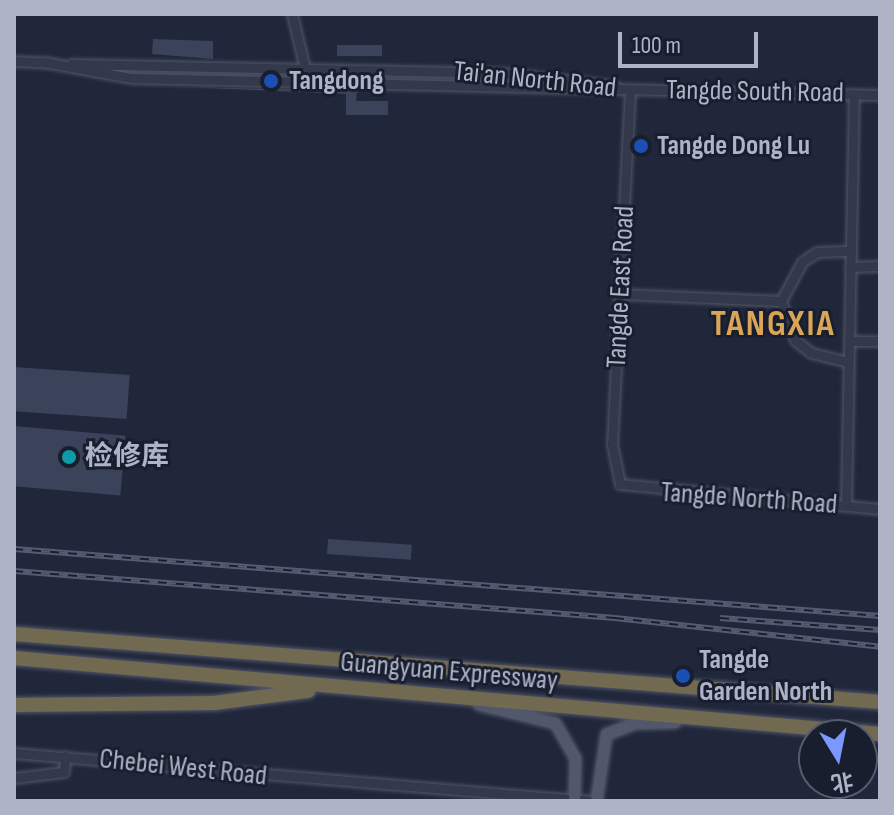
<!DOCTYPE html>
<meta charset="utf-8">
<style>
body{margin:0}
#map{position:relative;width:894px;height:815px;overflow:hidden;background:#20273a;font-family:"Sofia Sans Condensed","Noto Sans SC",sans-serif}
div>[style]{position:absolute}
.building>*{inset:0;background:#3b435a;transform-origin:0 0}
.roads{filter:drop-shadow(0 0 2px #515668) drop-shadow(0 0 2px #515668)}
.minor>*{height:9px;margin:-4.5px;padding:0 4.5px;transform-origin:4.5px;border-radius:4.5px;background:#33394a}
.major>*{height:11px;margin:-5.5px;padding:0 5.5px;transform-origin:5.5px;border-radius:5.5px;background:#51586b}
.highway>*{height:14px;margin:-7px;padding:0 7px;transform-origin:7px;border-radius:7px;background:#716950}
.rail>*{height:6px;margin-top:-3px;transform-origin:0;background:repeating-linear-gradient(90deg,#191e2f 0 9px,#555c72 0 18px);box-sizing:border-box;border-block:2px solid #555c72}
.dots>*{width:22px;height:22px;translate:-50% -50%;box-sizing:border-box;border:4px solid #191e2f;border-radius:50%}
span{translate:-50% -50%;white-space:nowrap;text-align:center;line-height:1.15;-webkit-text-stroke:6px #191e2f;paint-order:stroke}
.street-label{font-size:28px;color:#aeb3c7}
.poi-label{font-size:28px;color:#aeb3c7;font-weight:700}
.left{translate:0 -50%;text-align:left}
.district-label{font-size:36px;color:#daa556;font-weight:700;letter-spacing:2px}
.frame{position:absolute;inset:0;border:16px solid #aeb3c7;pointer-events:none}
.north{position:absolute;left:798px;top:719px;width:80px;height:80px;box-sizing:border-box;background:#191e2f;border:2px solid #555a6c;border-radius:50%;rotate:170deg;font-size:22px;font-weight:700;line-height:32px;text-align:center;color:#aeb3c7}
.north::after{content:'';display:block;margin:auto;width:28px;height:36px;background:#7c98fe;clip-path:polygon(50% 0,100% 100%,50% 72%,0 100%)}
.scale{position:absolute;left:618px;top:32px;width:140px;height:36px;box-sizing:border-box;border:4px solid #aeb3c7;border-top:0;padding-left:10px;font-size:24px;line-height:28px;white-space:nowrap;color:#aeb3c7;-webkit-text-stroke:6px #191e2f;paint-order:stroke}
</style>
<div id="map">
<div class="building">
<i style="clip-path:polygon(153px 39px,213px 41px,213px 59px,152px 54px)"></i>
<i style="left:337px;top:45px;width:45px;height:11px"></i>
<i style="clip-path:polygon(184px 87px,357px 91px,356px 101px,388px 101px,388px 115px,346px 115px,346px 94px)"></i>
<i style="left:14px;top:367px;width:116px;height:44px;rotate:4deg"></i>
<i style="left:14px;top:426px;width:112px;height:60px;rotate:5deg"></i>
<i style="left:328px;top:539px;width:84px;height:15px;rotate:4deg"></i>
</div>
<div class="roads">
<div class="minor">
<i style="left:292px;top:14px;width:61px;rotate:76.7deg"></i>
<i style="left:14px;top:61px;width:34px;rotate:3deg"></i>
<i style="left:44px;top:62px;width:88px;rotate:10.4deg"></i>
<i style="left:131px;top:78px;width:749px;rotate:1.3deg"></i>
<i style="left:71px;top:64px;width:432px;rotate:1.2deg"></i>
<i style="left:503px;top:73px;width:113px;rotate:6.6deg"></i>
<i style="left:630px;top:90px;width:354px;rotate:92.9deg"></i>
<i style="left:612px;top:444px;width:41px;rotate:78.7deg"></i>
<i style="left:620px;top:484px;width:261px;rotate:5.5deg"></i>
<i style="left:850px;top:267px;width:30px;rotate:-2deg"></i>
<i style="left:622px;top:294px;width:159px;rotate:2.5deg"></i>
<i style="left:849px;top:341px;width:31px"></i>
<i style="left:848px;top:362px;width:38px;rotate:-166deg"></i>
<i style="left:811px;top:353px;width:21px;rotate:-141deg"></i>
<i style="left:795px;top:340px;width:41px;rotate:-109.7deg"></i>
<i style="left:781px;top:301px;width:44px;rotate:-61.7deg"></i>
<i style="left:802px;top:262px;width:18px;rotate:-34deg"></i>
<i style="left:817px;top:252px;width:34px;rotate:-2deg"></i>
<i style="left:846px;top:506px;width:412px;rotate:-88.9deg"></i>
<i style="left:14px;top:753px;width:579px;rotate:4.76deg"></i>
<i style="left:14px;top:778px;width:50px;rotate:-6.8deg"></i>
<i style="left:64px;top:772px;width:16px;rotate:-86deg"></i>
</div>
<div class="major">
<i style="left:478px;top:704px;width:79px;rotate:13.9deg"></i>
<i style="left:555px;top:723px;width:40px;rotate:60.3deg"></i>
<i style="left:575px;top:758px;width:43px;rotate:91.3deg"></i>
<i style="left:596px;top:801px;width:68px;rotate:-81.5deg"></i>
<i style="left:606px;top:734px;width:30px;rotate:-21deg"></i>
<i style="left:634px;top:723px;width:41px;rotate:-1.4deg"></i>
</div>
<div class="highway">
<i style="left:14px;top:634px;width:869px;rotate:4.49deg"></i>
<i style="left:14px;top:658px;width:869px;rotate:5.02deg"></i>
<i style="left:14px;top:705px;width:200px;rotate:-0.6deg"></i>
<i style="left:214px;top:703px;width:95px;rotate:-7.3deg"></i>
</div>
</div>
<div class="rail">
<i style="left:14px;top:549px;width:869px;rotate:4.42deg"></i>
<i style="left:14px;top:571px;width:603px;rotate:4.47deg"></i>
<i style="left:615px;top:618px;width:267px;rotate:6.2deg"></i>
<i style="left:720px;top:618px;width:160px;rotate:4.3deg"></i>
</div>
<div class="dots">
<i style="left:271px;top:81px;background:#1a4fb4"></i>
<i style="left:641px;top:146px;background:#1a4fb4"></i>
<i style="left:69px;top:457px;background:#0f9aa8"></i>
<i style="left:683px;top:676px;background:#1a4fb4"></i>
</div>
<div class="street-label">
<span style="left:535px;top:80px;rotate:6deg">Tai'an North Road</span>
<span style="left:755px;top:92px;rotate:1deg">Tangde South Road</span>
<span style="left:621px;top:287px;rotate:-87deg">Tangde East Road</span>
<span style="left:749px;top:499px;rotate:4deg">Tangde North Road</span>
<span style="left:449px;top:672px;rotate:5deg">Guangyuan Expressway</span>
<span style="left:183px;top:768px;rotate:6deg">Chebei West Road</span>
</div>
<div class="poi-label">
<span class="left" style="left:289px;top:81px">Tangdong</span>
<span class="left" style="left:657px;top:146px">Tangde Dong Lu</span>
<span class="left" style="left:85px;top:457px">检修库</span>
<span class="left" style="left:699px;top:676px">Tangde<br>Garden North</span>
</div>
<div class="district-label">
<span style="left:773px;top:325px">TANGXIA</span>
</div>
<div class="frame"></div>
<div class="north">北</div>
<div class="scale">100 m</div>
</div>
